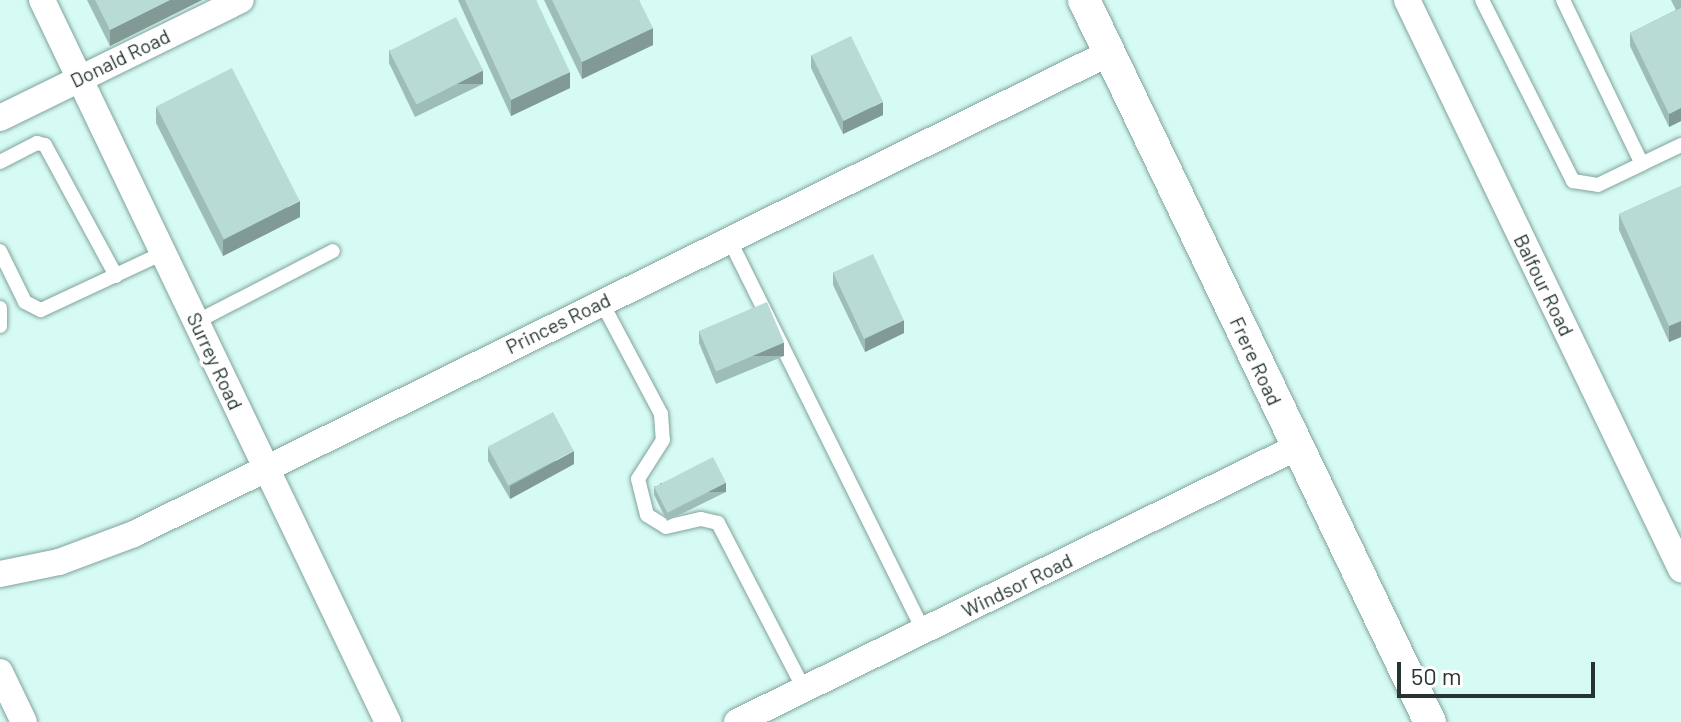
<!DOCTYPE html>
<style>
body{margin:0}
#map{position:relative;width:1681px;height:722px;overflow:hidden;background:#d6fbf4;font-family:Barlow,sans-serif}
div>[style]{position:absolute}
.roads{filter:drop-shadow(0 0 2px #81a39c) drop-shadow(0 0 2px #81a39c)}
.service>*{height:14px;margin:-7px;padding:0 7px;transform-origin:7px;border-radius:7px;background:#fff}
.minor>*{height:26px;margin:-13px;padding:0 13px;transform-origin:13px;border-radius:13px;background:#fff}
.tertiary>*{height:32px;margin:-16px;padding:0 16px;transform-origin:16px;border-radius:16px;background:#fff}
.wall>*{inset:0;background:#9ebdb7}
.shaded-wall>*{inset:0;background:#819a95;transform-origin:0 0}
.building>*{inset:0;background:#b8dcd5;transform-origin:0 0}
span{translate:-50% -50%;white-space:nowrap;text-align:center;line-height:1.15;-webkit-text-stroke:7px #fff;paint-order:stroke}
.street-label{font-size:20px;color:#263532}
.scale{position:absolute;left:1397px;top:662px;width:198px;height:36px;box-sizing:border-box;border:4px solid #263532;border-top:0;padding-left:10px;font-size:24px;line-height:28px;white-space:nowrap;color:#263532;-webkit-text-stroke:6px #fff;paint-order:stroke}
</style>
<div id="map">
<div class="roads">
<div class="service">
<i style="left:1482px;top:0;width:203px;rotate:63.3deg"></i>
<i style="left:1573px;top:181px;width:25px;rotate:9deg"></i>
<i style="left:1598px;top:185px;width:92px;rotate:-25.7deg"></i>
<i style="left:1563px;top:0;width:182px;rotate:64.3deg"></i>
<i style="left:0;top:162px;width:42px;rotate:-27.2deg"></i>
<i style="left:37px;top:143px;width:8px;rotate:14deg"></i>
<i style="left:45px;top:145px;width:149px;rotate:61.5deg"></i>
<i style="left:729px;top:239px;width:438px;rotate:63.6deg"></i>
<i style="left:0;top:251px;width:57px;rotate:63.9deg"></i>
<i style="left:25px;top:302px;width:18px;rotate:27deg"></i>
<i style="left:41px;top:310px;width:135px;rotate:-25deg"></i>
<i style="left:601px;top:301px;width:128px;rotate:62deg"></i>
<i style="left:661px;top:414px;width:26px;rotate:86deg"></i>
<i style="left:663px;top:440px;width:46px;rotate:122.7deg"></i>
<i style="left:638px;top:479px;width:37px;rotate:76deg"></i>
<i style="left:647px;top:515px;width:22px;rotate:32deg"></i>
<i style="left:666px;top:527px;width:36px;rotate:-13deg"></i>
<i style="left:701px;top:519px;width:17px;rotate:13deg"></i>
<i style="left:718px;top:523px;width:187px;rotate:62.6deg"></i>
<i style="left:0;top:308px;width:18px;rotate:90deg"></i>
<i style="left:196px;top:322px;width:154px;rotate:-27.4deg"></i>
</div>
<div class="minor">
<i style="left:42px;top:0;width:801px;rotate:64.4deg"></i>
<i style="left:1407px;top:0;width:632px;rotate:64.29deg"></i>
<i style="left:0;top:118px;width:268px;rotate:-26.1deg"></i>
<i style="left:0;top:574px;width:60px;rotate:-11.5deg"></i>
<i style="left:59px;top:562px;width:80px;rotate:-20.5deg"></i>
<i style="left:134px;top:534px;width:1087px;rotate:-26.26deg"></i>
<i style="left:0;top:672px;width:55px;rotate:64.4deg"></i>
<i style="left:737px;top:722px;width:624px;rotate:-26.15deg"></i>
</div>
<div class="tertiary">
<i style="left:1084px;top:0;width:801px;rotate:64.4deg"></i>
</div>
</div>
<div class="wall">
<i style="clip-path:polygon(87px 0,202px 0,110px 46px)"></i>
<i style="clip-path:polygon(458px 0,536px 0,570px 88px,511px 116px)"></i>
<i style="clip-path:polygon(544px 0,639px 0,653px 45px,582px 79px)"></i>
<i style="clip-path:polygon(1671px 0,1681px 0,1681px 121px,1669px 127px,1630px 46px,1630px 33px,1676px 10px)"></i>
<i style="clip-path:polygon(389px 50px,483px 84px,415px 117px,389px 63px)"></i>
<i style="clip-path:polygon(811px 55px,883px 115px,843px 134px,811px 68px)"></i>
<i style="clip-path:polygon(156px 107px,300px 217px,223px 256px,156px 123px)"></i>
<i style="clip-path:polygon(1681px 186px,1681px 337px,1669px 342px,1619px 230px,1619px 214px)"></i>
<i style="clip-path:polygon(833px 272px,904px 333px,865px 352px,833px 285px)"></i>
<i style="clip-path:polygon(699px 331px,784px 356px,716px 384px,699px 343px)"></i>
<i style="clip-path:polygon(488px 448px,574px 464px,510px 499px,488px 461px)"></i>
<i style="clip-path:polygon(654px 486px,726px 492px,667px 521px,654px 495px)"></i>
</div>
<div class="shaded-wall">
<i style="clip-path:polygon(170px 0,202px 0,110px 46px,110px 30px)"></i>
<i style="clip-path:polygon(653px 28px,653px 45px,582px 79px,582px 62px)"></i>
<i style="left:483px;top:71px;width:13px;height:76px;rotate:90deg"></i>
<i style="clip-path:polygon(570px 72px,570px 88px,511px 116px,511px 100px)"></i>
<i style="clip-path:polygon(883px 102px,883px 115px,843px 134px,843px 121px)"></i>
<i style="clip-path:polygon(1681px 108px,1681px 121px,1669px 127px,1669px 114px)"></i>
<i style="clip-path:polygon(300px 201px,300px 217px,223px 256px,223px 240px)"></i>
<i style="clip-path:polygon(904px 320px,904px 333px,865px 352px,865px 339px)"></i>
<i style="clip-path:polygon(1681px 321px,1681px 337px,1669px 342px,1669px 326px)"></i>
<i style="left:784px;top:343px;width:13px;height:74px;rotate:90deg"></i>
<i style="clip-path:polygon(574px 451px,574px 464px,510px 499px,510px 486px)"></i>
<i style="left:726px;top:483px;width:9px;height:66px;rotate:90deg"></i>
</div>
<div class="building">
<i style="clip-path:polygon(95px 0,170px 0,110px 30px)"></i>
<i style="clip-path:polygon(465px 0,536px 0,570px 72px,511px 100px)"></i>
<i style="clip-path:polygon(552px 0,639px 0,653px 28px,582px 62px)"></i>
<i style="clip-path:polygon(1681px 8px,1681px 108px,1669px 114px,1630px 33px)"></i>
<i style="left:456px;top:17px;width:60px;height:75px;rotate:63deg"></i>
<i style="left:851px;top:36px;width:73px;height:44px;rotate:64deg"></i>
<i style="left:232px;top:68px;width:149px;height:85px;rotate:63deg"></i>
<i style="clip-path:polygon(1681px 186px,1681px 321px,1669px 326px,1619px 214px)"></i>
<i style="left:873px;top:254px;width:73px;height:44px;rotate:65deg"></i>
<i style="left:767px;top:302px;width:44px;height:74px;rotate:67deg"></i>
<i style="left:553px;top:412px;width:44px;height:74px;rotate:62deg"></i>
<i style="left:713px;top:457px;width:29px;height:66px;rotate:63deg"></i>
</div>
<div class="street-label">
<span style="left:120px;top:58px;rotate:-26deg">Donald Road</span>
<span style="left:1544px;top:285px;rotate:64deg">Balfour Road</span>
<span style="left:558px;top:323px;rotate:-26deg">Princes Road</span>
<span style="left:215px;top:361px;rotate:65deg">Surrey Road</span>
<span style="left:1256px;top:361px;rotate:65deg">Frere Road</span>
<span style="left:1017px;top:585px;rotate:-26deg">Windsor Road</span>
</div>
<div class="scale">50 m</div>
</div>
